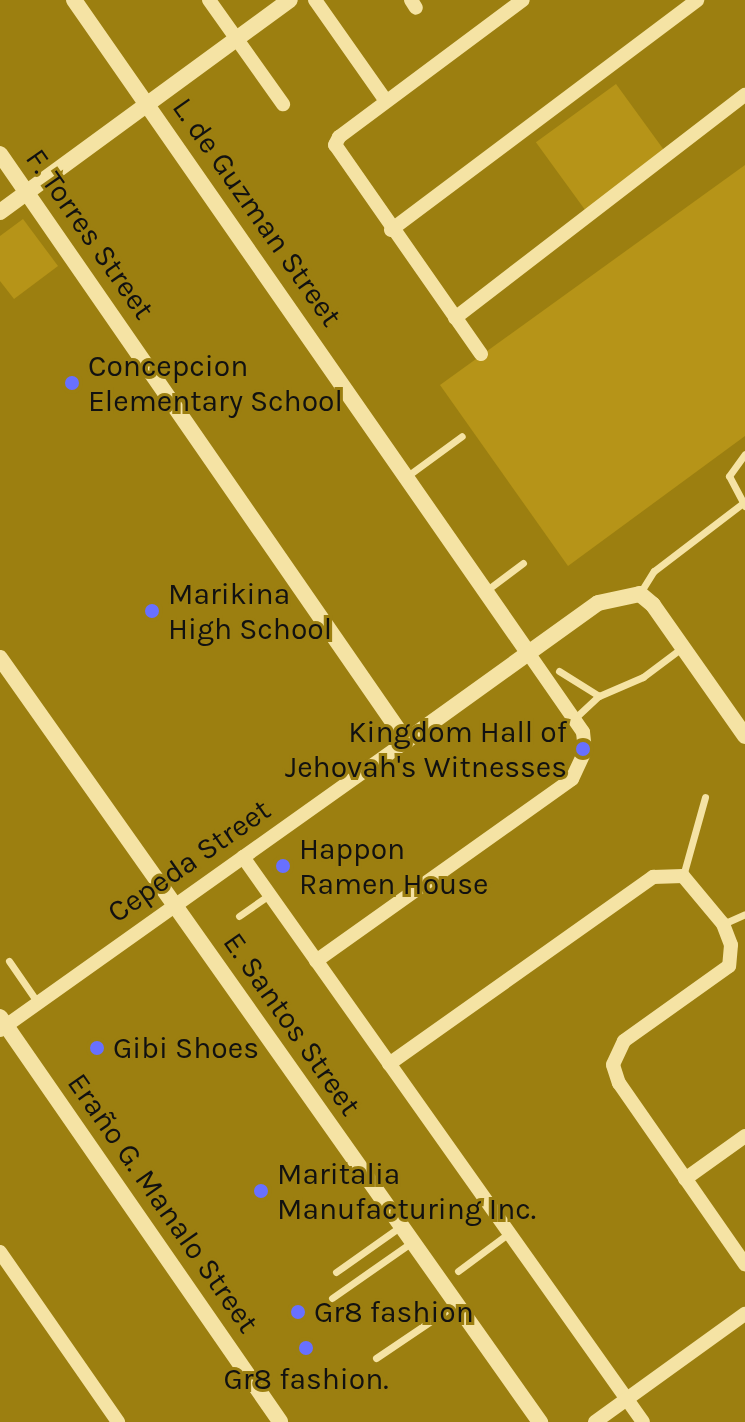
<!DOCTYPE html>
<meta charset="utf-8">
<style>
body{margin:0}
#map{position:relative;width:745px;height:1422px;overflow:hidden;background:#9c7f10;font-family:Karla,sans-serif}
div>[style]{position:absolute}
.green>*{inset:0;background:#b69418;transform-origin:0 0}
.service>*{height:7px;margin:-3.5px;padding:0 3.5px;transform-origin:3.5px;border-radius:3.5px;background:#f5e3a4}
.minor>*{height:14px;margin:-7px;padding:0 7px;transform-origin:7px;border-radius:7px;background:#f5e3a4}
.tertiary>*{height:16px;margin:-8px;padding:0 8px;transform-origin:8px;border-radius:8px;background:#f5e3a4}
.dots>*{width:22px;height:22px;translate:-50% -50%;box-sizing:border-box;border:4px solid #9c7f10;border-radius:50%}
span{translate:-50% -50%;white-space:nowrap;text-align:center;line-height:1.15;-webkit-text-stroke:6px #9c7f10;paint-order:stroke}
.street-label{font-size:30px;color:#111}
.poi-label{font-size:30px;color:#111}
.left{translate:0 -50%;text-align:left}
.right{translate:-100% -50%;text-align:right}
</style>
<div id="map">
<div class="green">
<i style="left:616px;top:84px;width:85px;height:99px;rotate:54deg"></i>
<i style="clip-path:polygon(745px 165px,745px 436px,568px 566px,440px 385px)"></i>
<i style="clip-path:polygon(23px 219px,58px 266px,14px 299px,0 281px,0 236px)"></i>
</div>
<div class="service">
<i style="left:406px;top:477px;width:69px;rotate:-36.2deg"></i>
<i style="left:745px;top:506px;width:34px;rotate:-118deg"></i>
<i style="left:729px;top:476px;width:27px;rotate:-54deg"></i>
<i style="left:487px;top:590px;width:45px;rotate:-36.9deg"></i>
<i style="left:640px;top:593px;width:26px;rotate:-58deg"></i>
<i style="left:654px;top:571px;width:112px;rotate:-37.4deg"></i>
<i style="left:559px;top:671px;width:47px;rotate:32deg"></i>
<i style="left:599px;top:696px;width:48px;rotate:-23.4deg"></i>
<i style="left:643px;top:677px;width:50px;rotate:-36.9deg"></i>
<i style="left:574px;top:719px;width:34px;rotate:-43deg"></i>
<i style="left:683px;top:876px;width:82px;rotate:-74.4deg"></i>
<i style="left:239px;top:916px;width:37px;rotate:-35deg"></i>
<i style="left:723px;top:924px;width:24px;rotate:-24deg"></i>
<i style="left:9px;top:961px;width:51px;rotate:55.4deg"></i>
<i style="left:458px;top:1271px;width:64px;rotate:-36.7deg"></i>
<i style="left:336px;top:1272px;width:80px;rotate:-35.3deg"></i>
<i style="left:332px;top:1298px;width:98px;rotate:-35deg"></i>
<i style="left:376px;top:1358px;width:97px;rotate:-34deg"></i>
</div>
<div class="minor">
<i style="left:209px;top:0;width:128px;rotate:54.6deg"></i>
<i style="left:315px;top:0;width:123px;rotate:54.9deg"></i>
<i style="left:411px;top:0;width:9px;rotate:58deg"></i>
<i style="left:391px;top:230px;width:383px;rotate:-36.9deg"></i>
<i style="left:455px;top:318px;width:366px;rotate:-37.6deg"></i>
<i style="left:481px;top:354px;width:255px;rotate:-124.9deg"></i>
<i style="left:335px;top:145px;width:9px;rotate:-63deg"></i>
<i style="left:339px;top:137px;width:229px;rotate:-36.7deg"></i>
<i style="left:243px;top:857px;width:692px;rotate:54.7deg"></i>
<i style="left:316px;top:961px;width:314px;rotate:-35.4deg"></i>
<i style="left:572px;top:779px;width:31px;rotate:-65deg"></i>
<i style="left:585px;top:751px;width:19px;rotate:-96deg"></i>
<i style="left:583px;top:732px;width:95px;rotate:-124.7deg"></i>
<i style="left:0;top:1030px;width:498px;rotate:-35.4deg"></i>
<i style="left:389px;top:1064px;width:324px;rotate:-35.3deg"></i>
<i style="left:653px;top:877px;width:30px;rotate:-2deg"></i>
<i style="left:683px;top:876px;width:62px;rotate:50.2deg"></i>
<i style="left:723px;top:924px;width:22px;rotate:69deg"></i>
<i style="left:731px;top:945px;width:21px;rotate:95deg"></i>
<i style="left:729px;top:966px;width:129px;rotate:144.5deg"></i>
<i style="left:624px;top:1041px;width:26px;rotate:115deg"></i>
<i style="left:613px;top:1065px;width:19px;rotate:72deg"></i>
<i style="left:619px;top:1083px;width:221px;rotate:55.2deg"></i>
<i style="left:685px;top:1179px;width:74px;rotate:-35.6deg"></i>
<i style="left:0;top:1252px;width:207px;rotate:55.2deg"></i>
<i style="left:595px;top:1422px;width:185px;rotate:-35.8deg"></i>
</div>
<div class="tertiary">
<i style="left:74px;top:0;width:797px;rotate:55.17deg"></i>
<i style="left:0;top:154px;width:714px;rotate:55.33deg"></i>
<i style="left:406px;top:741px;width:236px;rotate:-35.7deg"></i>
<i style="left:598px;top:603px;width:43px;rotate:-12.1deg"></i>
<i style="left:640px;top:594px;width:17px;rotate:40deg"></i>
<i style="left:653px;top:605px;width:160px;rotate:54.9deg"></i>
<i style="left:0;top:212px;width:359px;rotate:-36.2deg"></i>
<i style="left:0;top:658px;width:936px;rotate:54.75deg"></i>
<i style="left:0;top:1017px;width:492px;rotate:55.3deg"></i>
</div>
<div class="dots">
<i style="left:72px;top:383px;background:#6870ff"></i>
<i style="left:152px;top:611px;background:#6870ff"></i>
<i style="left:583px;top:749px;background:#6870ff"></i>
<i style="left:283px;top:866px;background:#6870ff"></i>
<i style="left:97px;top:1048px;background:#6870ff"></i>
<i style="left:261px;top:1191px;background:#6870ff"></i>
<i style="left:298px;top:1312px;background:#6870ff"></i>
<i style="left:306px;top:1348px;background:#6870ff"></i>
</div>
<div class="street-label">
<span style="left:257px;top:212px;rotate:55deg">L. de Guzman Street</span>
<span style="left:90px;top:234px;rotate:55deg">F. Torres Street</span>
<span style="left:189px;top:861px;rotate:-35deg">Cepeda Street</span>
<span style="left:292px;top:1024px;rotate:55deg">E. Santos Street</span>
<span style="left:163px;top:1203px;rotate:55deg">Eraño G. Manalo Street</span>
</div>
<div class="poi-label">
<span class="left" style="left:88px;top:383px">Concepcion<br>Elementary School</span>
<span class="left" style="left:168px;top:611px">Marikina<br>High School</span>
<span class="right" style="left:567px;top:749px">Kingdom Hall of<br>Jehovah's Witnesses</span>
<span class="left" style="left:299px;top:866px">Happon<br>Ramen House</span>
<span class="left" style="left:113px;top:1048px">Gibi Shoes</span>
<span class="left" style="left:277px;top:1191px">Maritalia<br>Manufacturing Inc.</span>
<span class="left" style="left:314px;top:1312px">Gr8 fashion</span>
<span style="left:306px;top:1379px">Gr8 fashion.</span>
</div>
</div>
